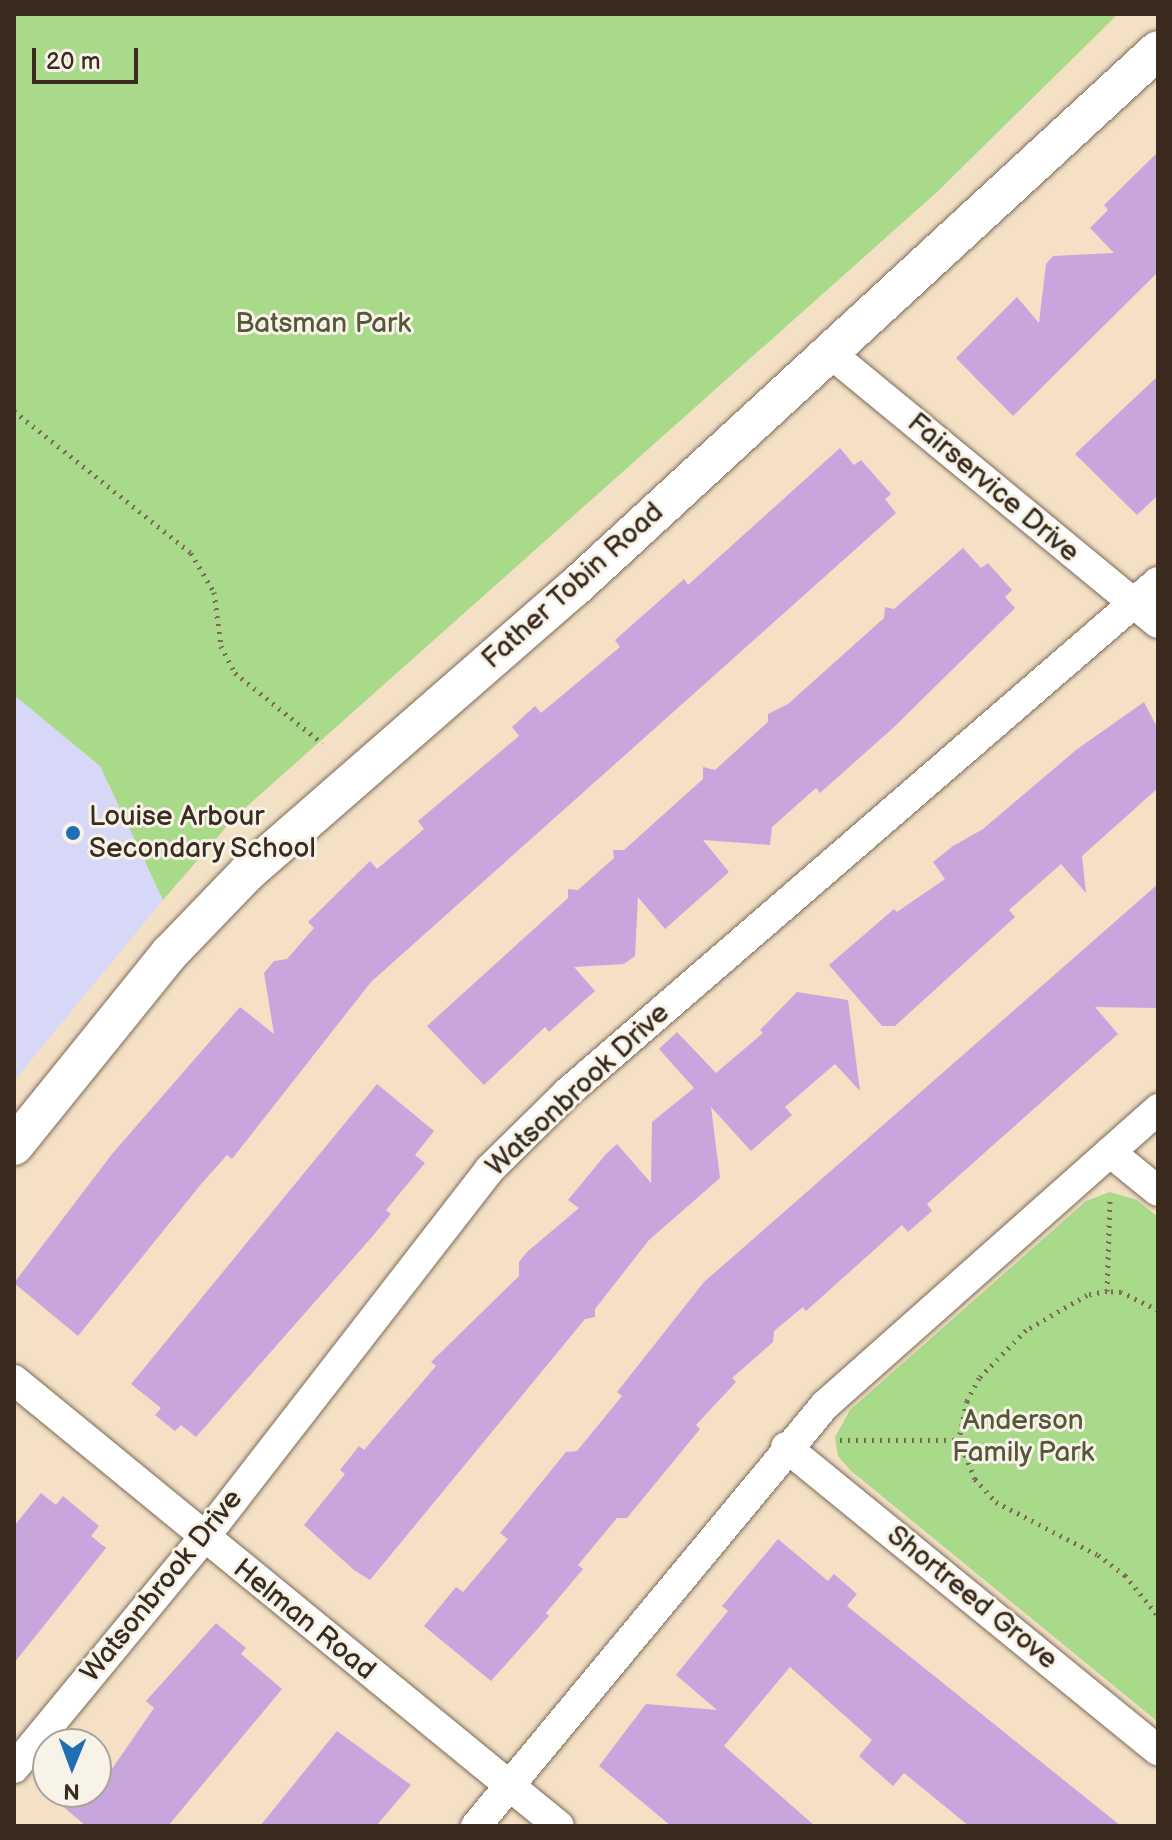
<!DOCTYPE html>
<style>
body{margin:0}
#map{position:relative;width:1172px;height:1840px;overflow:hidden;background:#f3e0c5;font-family:"Balsamiq Sans",sans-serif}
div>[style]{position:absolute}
.built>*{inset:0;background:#d7d7f8}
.green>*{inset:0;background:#a8da8a}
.building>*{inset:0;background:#c7a6dd}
.path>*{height:5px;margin-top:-2.5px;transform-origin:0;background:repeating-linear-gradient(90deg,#7b6a58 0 2px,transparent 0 8px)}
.roads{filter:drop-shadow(0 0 2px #7b6a58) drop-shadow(0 0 2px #7b6a58)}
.minor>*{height:30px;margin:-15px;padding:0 15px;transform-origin:15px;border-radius:15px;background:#fff}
.tertiary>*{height:38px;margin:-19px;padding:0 19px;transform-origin:19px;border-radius:19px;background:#fff}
.dots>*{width:22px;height:22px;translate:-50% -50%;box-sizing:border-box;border:4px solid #f7f3e8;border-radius:50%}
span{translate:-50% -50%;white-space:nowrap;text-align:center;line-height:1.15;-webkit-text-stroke:6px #f7f3e8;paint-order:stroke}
.park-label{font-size:28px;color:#565639}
.street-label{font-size:28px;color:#3b2a1e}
.poi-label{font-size:28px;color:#3b2a1e}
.left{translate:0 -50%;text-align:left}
.frame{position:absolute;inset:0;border:16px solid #3b2a1e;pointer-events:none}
.north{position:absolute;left:32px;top:1728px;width:80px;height:80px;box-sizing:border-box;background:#f7f3e8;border:2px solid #aca397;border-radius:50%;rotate:181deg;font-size:22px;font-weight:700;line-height:32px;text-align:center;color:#3b2a1e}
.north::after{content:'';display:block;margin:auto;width:28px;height:36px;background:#1f6fb2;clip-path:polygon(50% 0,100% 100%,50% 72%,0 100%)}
.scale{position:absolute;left:32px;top:48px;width:106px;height:36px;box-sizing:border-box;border:4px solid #3b2a1e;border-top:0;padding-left:10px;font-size:24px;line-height:28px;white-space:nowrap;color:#3b2a1e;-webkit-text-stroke:6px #f7f3e8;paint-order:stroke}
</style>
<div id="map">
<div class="built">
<i style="clip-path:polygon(14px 695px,100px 766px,163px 900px,14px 1081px)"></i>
</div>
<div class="green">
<i style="clip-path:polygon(14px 14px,1118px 14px,936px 193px,235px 817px,163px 900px,100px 766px,14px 695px)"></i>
<i style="clip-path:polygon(1110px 1192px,1137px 1200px,1158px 1217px,1158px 1722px,850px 1470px,838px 1456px,835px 1437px,850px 1410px,1086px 1201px)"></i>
</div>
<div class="building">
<i style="clip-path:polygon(1158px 152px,1158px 272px,1013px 416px,956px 358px,1017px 297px,1039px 323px,1046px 264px,1053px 256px,1114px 253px,1090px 228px,1108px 210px,1104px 205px)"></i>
<i style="clip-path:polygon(1158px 376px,1158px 495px,1137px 515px,1075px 454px)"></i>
<i style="clip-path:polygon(840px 448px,854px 465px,861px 460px,891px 494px,885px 499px,896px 513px,371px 982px,232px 1159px,227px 1155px,202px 1183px,78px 1336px,14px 1283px,112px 1154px,240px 1007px,274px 1034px,264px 973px,274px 961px,287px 959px,314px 928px,308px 922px,370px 861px,377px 869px,424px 829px,418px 821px,519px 736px,512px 727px,535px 706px,541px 713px,620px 647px,615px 640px,684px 579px,688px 585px)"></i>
<i style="clip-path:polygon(963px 548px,981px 568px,988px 563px,1012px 590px,1005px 597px,1015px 608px,893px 728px,820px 793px,816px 788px,772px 827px,770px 845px,703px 840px,729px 872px,665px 929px,638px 897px,635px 956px,624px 964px,574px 967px,595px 991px,549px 1032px,545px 1027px,484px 1085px,427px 1026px,568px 898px,568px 889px,578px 890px,614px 858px,613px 850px,624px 850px,703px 779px,703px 767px,715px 770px,768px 722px,768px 714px,788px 704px,884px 618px,885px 607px,894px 609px)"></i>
<i style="clip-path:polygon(1144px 702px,1158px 729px,1158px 788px,1082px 856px,1086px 893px,1061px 864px,1009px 910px,1015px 917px,895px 1026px,882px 1026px,829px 965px,894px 909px,897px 912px,945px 879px,933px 862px,953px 846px,983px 829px,1076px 750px)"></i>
<i style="clip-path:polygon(1158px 884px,1158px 1008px,1095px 1007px,1118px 1034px,927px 1204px,932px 1211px,908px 1232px,902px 1225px,806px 1311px,803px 1307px,774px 1331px,773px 1342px,732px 1378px,736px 1382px,696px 1425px,700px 1429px,627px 1518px,617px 1518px,578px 1565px,583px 1569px,546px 1613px,549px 1616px,491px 1681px,424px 1626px,456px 1587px,463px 1592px,508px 1539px,500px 1533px,566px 1452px,577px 1451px,622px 1396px,617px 1392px,704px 1282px)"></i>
<i style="clip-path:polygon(797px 992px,848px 1000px,860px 1091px,835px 1064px,785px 1107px,792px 1115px,751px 1151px,711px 1107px,720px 1178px,649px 1240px,595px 1309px,595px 1317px,585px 1319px,571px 1336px,370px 1580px,354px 1570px,304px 1525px,345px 1474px,340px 1470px,359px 1446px,364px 1450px,436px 1366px,431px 1362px,519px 1276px,519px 1262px,527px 1252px,579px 1208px,568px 1200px,606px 1154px,617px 1144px,651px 1183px,652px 1122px,694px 1088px,659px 1049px,677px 1032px,716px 1073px,763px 1033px,760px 1030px)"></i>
<i style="clip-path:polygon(377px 1084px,434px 1131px,415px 1155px,425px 1163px,386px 1210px,391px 1214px,371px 1238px,196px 1437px,181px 1425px,175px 1431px,155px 1415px,161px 1408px,131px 1384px)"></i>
<i style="clip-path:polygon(41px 1493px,56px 1505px,63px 1496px,99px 1526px,91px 1536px,106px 1548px,14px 1663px,14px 1526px)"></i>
<i style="clip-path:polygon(778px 1539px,828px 1581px,834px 1574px,857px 1594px,847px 1606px,1121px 1826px,969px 1826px,904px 1773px,893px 1786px,859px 1756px,872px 1740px,790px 1667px,724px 1746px,815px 1826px,671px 1826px,599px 1766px,646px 1704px,717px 1710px,676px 1675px,728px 1611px,722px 1606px)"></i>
<i style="clip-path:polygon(216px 1623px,246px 1648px,241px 1654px,282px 1689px,168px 1826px,86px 1826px,46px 1792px,96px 1792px,154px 1708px,146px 1701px)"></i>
<i style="clip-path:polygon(337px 1731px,411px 1785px,376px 1826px,260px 1826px)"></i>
</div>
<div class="path">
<i style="left:14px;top:411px;width:227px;rotate:38.7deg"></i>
<i style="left:191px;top:553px;width:45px;rotate:59.5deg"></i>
<i style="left:214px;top:592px;width:54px;rotate:82.6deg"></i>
<i style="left:221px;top:646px;width:30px;rotate:63deg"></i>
<i style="left:235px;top:673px;width:112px;rotate:38.8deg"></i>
<i style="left:1107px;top:1291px;width:92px;rotate:-88.1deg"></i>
<i style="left:1158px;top:1310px;width:41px;rotate:-154.1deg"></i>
<i style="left:1121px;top:1292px;width:14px;rotate:-176deg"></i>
<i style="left:1107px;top:1291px;width:20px;rotate:169deg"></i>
<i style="left:1087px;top:1295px;width:70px;rotate:150.2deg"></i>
<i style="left:1026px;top:1330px;width:67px;rotate:134.4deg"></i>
<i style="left:979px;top:1378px;width:26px;rotate:118deg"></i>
<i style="left:967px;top:1401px;width:40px;rotate:102deg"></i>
<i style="left:959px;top:1440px;width:42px;rotate:67.7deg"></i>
<i style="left:975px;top:1479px;width:31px;rotate:48deg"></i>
<i style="left:996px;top:1502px;width:115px;rotate:27.5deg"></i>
<i style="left:1098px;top:1555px;width:34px;rotate:37deg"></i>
<i style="left:1125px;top:1575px;width:53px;rotate:51.2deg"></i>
<i style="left:840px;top:1440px;width:119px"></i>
</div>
<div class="roads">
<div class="minor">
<i style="left:829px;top:352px;width:426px;rotate:39.5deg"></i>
<i style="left:1110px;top:1152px;width:62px;rotate:39.1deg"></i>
<i style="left:14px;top:1380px;width:704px;rotate:39.3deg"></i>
<i style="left:786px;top:1447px;width:480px;rotate:39.2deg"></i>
<i style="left:14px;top:1768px;width:297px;rotate:-50.5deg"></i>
<i style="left:203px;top:1539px;width:468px;rotate:-52.2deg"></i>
<i style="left:490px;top:1169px;width:108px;rotate:-44.6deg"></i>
<i style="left:567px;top:1093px;width:781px;rotate:-40.85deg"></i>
<i style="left:476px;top:1826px;width:547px;rotate:-50.34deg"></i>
<i style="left:825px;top:1405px;width:446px;rotate:-41.6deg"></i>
</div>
<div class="tertiary">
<i style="left:14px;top:1146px;width:248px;rotate:-51.1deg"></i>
<i style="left:170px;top:953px;width:111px;rotate:-46.1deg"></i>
<i style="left:247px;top:873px;width:432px;rotate:-41.1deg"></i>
<i style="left:573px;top:589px;width:795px;rotate:-42.66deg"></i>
</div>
</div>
<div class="dots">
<i style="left:73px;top:833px;background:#1f6fb2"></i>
</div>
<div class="park-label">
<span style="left:323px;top:324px">Batsman Park</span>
<span style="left:1023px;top:1437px">Anderson<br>Family Park</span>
</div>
<div class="street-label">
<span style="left:993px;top:488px;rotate:40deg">Fairservice Drive</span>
<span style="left:573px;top:586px;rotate:-42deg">Father Tobin Road</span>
<span style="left:578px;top:1090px;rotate:-43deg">Watsonbrook Drive</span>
<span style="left:162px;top:1586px;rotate:-51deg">Watsonbrook Drive</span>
<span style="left:972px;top:1598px;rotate:39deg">Shortreed Grove</span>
<span style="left:304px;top:1620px;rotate:39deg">Helman Road</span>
</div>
<div class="poi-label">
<span class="left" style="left:89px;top:833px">Louise Arbour<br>Secondary School</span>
</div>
<div class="frame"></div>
<div class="north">N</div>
<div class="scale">20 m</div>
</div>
